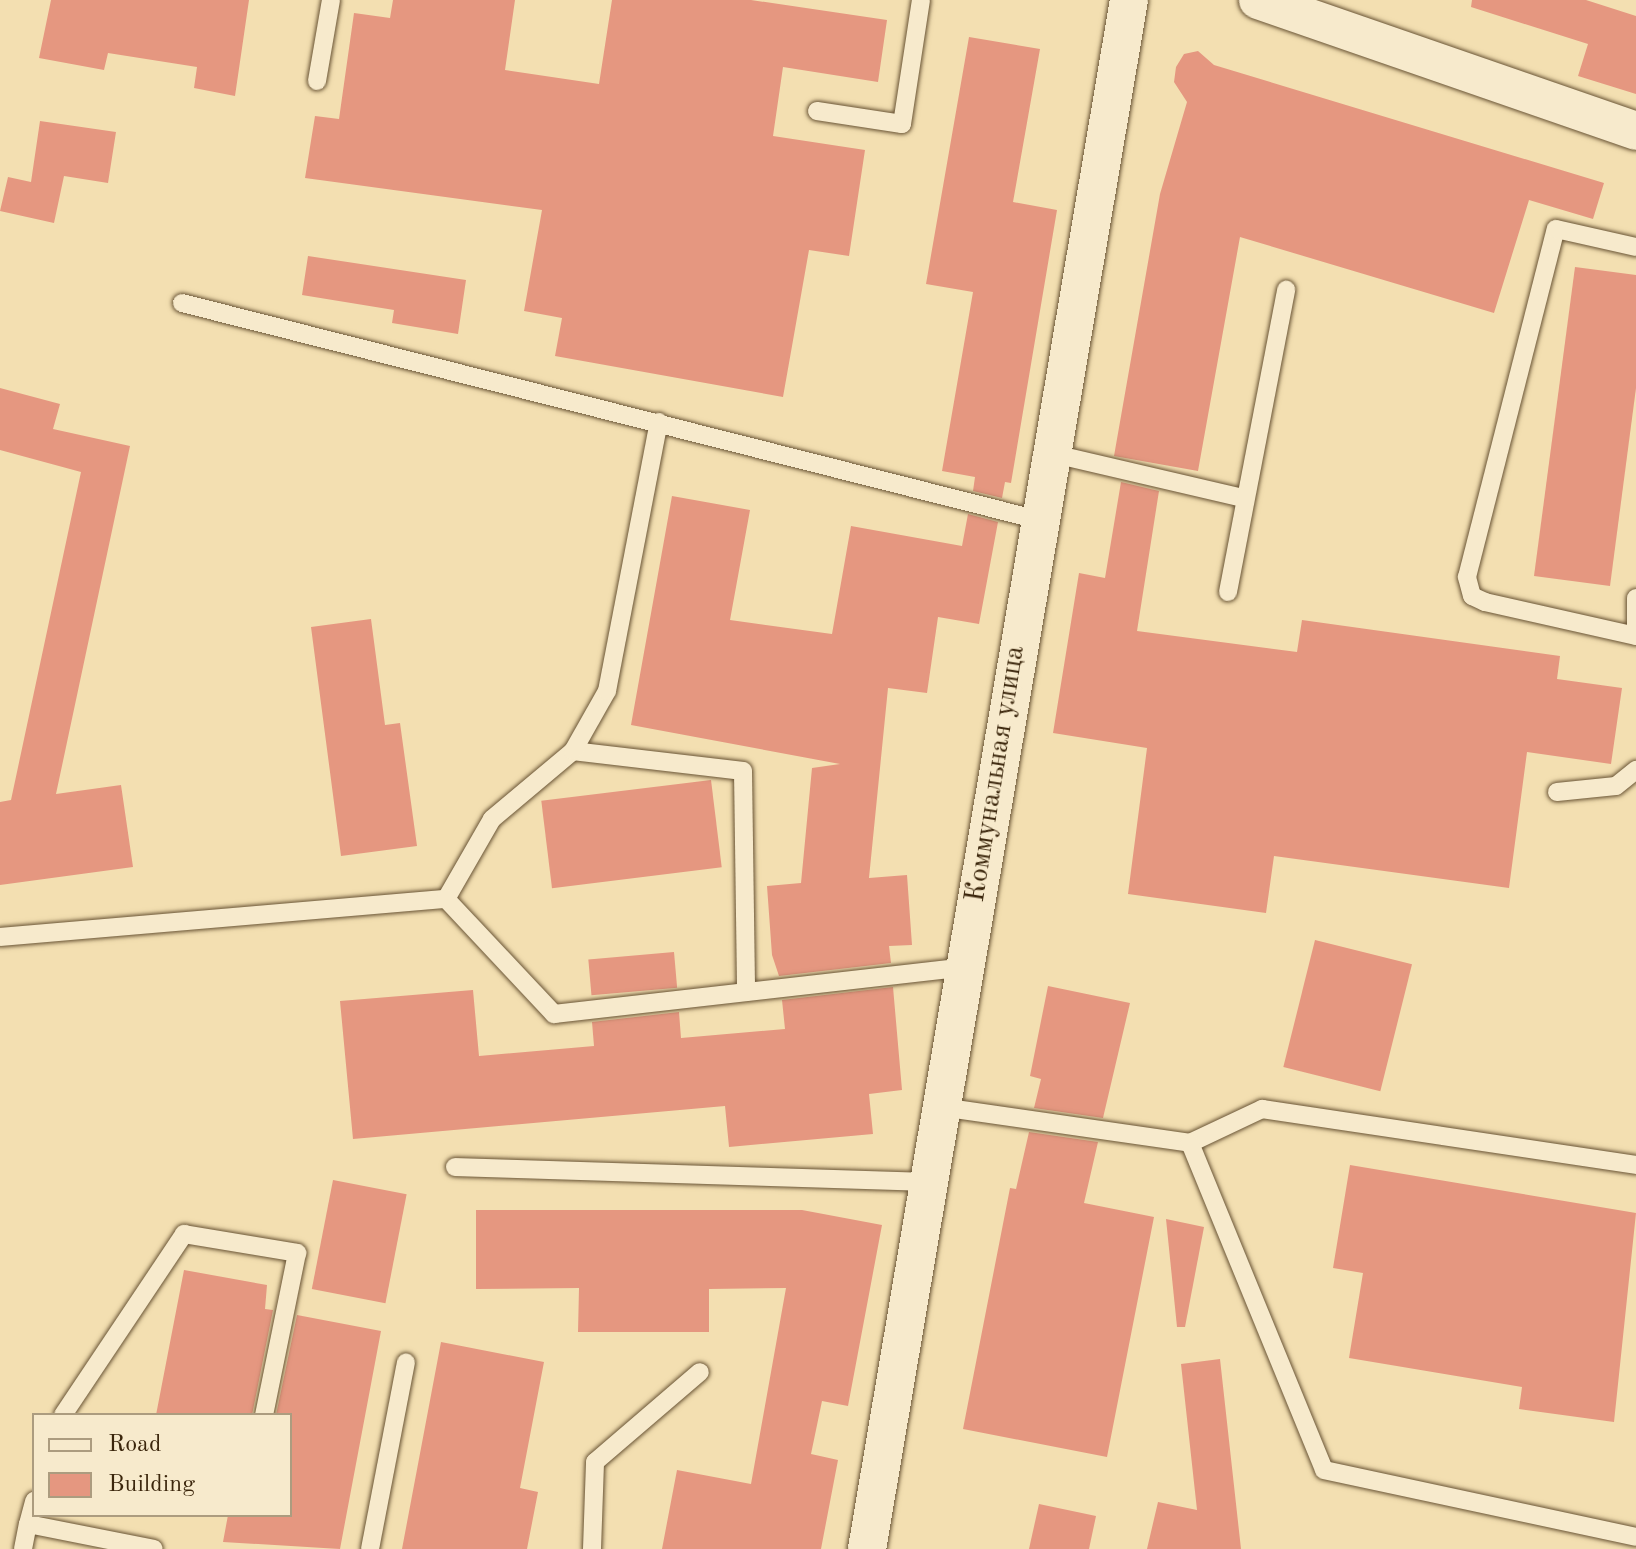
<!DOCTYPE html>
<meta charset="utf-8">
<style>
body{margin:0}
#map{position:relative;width:1636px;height:1549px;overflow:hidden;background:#f3dfb1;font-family:"Old Standard TT",serif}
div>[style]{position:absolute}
.building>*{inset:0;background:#e59780;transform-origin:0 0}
.roads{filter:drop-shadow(0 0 2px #695435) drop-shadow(0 0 2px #695435)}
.service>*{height:18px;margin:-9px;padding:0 9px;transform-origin:9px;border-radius:9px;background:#f7eacc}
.minor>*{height:38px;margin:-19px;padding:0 19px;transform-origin:19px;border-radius:19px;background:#f7eacc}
span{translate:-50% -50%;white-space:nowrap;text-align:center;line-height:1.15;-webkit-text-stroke:6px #f7eacc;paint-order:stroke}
.street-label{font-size:28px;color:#3b260c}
.legend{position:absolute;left:32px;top:1413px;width:260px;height:104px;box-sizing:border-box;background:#f7eacc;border:2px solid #ac9c7f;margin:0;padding:10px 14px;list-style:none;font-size:24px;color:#3b260c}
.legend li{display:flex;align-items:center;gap:16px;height:40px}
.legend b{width:40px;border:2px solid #ac9c7f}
</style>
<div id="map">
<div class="building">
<i style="clip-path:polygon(51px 0,249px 0,235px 96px,194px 88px,197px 67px,108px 53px,104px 70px,39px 58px)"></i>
<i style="clip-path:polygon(393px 0,515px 0,505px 70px,599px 84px,612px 0,751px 0,887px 20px,878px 82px,783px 67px,773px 136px,865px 150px,849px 256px,809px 250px,783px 397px,555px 356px,562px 318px,524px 311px,542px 210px,305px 178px,315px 116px,339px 119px,354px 13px,390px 18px)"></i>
<i style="clip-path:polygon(1472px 0,1586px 0,1636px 16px,1636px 94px,1578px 76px,1588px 44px,1471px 7px)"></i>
<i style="clip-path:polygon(969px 37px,1040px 49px,1013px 202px,1057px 210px,1011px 483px,1005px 482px,1002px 498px,973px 491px,975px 477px,942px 471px,973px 292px,926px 284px)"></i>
<i style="clip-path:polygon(1198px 51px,1214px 65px,1604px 183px,1593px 219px,1529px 200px,1494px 313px,1240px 237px,1198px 471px,1114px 456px,1160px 194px,1187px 102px,1174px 82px,1176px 67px,1184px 54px)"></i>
<i style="clip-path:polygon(40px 121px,116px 132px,108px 183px,64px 176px,54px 223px,0 211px,8px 177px,31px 182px)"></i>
<i style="clip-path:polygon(308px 256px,466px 280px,458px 334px,392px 323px,394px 310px,302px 295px)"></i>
<i style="clip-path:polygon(1575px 267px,1636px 275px,1636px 388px,1610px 586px,1534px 576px)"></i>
<i style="clip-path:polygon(0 388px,60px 404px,53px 429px,130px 446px,56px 794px,121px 785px,133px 867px,0 885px,0 802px,11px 800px,81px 472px,0 450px)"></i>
<i style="clip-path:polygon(1121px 482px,1159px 491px,1137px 631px,1297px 652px,1302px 620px,1560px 656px,1557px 679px,1622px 688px,1611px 764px,1527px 752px,1509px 888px,1274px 856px,1266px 913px,1128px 894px,1147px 748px,1053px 733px,1079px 573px,1105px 578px)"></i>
<i style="clip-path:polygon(672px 496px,750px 510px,730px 620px,832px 634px,851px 526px,962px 546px,968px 514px,998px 522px,979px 624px,938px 617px,927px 693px,888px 688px,869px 878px,907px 875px,912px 945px,889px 946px,891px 963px,779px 976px,772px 955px,767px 886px,801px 883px,812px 768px,840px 764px,631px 725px)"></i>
<i style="clip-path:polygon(371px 619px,385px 725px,400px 723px,417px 846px,341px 856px,311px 627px)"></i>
<i style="left:711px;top:780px;width:88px;height:171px;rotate:83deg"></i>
<i style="left:1315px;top:940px;width:100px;height:131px;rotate:14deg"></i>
<i style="left:674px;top:952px;width:36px;height:86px;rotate:85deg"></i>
<i style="clip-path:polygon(1048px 986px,1130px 1003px,1103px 1118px,1034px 1108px,1041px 1079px,1030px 1076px)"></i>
<i style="clip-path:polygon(893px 987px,902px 1090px,869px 1094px,873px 1134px,729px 1147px,725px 1106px,353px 1139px,340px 1001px,473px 990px,479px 1056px,594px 1046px,592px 1022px,679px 1012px,681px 1038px,785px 1029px,782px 1000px)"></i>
<i style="clip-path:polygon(1029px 1132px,1098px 1142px,1084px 1203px,1154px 1217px,1107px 1457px,963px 1429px,1010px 1188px,1016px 1189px)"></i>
<i style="clip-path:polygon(1350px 1165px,1636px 1213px,1614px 1422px,1519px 1409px,1522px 1387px,1349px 1358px,1363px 1273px,1333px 1268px)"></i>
<i style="left:333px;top:1180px;width:75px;height:111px;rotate:11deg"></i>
<i style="clip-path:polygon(476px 1210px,802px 1210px,882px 1225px,848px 1406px,822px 1401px,811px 1454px,838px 1460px,821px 1549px,662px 1549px,677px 1470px,751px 1484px,786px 1288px,709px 1289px,709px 1332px,578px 1332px,579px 1288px,476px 1289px)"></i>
<i style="clip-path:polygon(1166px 1219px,1204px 1227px,1185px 1327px,1177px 1327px)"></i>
<i style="clip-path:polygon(184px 1270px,267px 1285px,265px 1309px,273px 1310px,252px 1415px,156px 1415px)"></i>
<i style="clip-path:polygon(297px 1315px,381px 1331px,340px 1549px,223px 1542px,228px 1515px,290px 1515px,290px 1415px,276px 1415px)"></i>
<i style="clip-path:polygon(441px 1342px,544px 1362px,520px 1488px,538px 1492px,527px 1549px,402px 1549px)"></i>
<i style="clip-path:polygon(1220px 1359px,1241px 1549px,1147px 1549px,1158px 1502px,1197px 1510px,1181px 1364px)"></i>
<i style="clip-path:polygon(1039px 1504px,1096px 1516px,1089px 1549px,1029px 1549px)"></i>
</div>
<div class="roads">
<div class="service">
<i style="left:317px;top:81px;width:82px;rotate:-80.2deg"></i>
<i style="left:817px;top:111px;width:86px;rotate:8.7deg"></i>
<i style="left:902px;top:124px;width:125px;rotate:-81.3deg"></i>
<i style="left:182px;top:303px;width:884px;rotate:14.21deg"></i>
<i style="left:1050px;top:453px;width:199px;rotate:13.1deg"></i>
<i style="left:1228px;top:592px;width:308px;rotate:-79.1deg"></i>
<i style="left:1636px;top:598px;width:38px;rotate:90deg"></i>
<i style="left:1636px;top:636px;width:155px;rotate:-167.3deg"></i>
<i style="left:1485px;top:602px;width:14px;rotate:-155deg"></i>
<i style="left:1472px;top:596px;width:20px;rotate:-105deg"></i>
<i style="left:1467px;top:577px;width:359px;rotate:-75.7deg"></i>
<i style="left:1556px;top:229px;width:82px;rotate:12.7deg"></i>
<i style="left:573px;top:751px;width:171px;rotate:6.7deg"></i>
<i style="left:743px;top:771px;width:221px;rotate:89.2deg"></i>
<i style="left:1557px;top:792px;width:59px;rotate:-5.8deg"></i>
<i style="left:1616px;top:786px;width:26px;rotate:-39deg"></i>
<i style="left:446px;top:899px;width:92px;rotate:-60.1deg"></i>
<i style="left:492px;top:819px;width:106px;rotate:-40deg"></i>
<i style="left:573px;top:751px;width:69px;rotate:-60.5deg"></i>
<i style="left:607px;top:691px;width:274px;rotate:-79.1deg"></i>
<i style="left:0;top:937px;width:448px;rotate:-4.9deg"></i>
<i style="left:446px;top:899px;width:158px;rotate:46.8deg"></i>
<i style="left:554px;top:1014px;width:413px;rotate:-6.5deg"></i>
<i style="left:941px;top:1107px;width:252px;rotate:8.2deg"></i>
<i style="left:1190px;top:1143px;width:80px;rotate:-25.3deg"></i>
<i style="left:1262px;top:1109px;width:378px;rotate:8.5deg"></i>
<i style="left:1190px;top:1143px;width:353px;rotate:67.7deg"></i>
<i style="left:1324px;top:1470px;width:319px;rotate:12.1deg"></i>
<i style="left:455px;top:1167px;width:473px;rotate:1.8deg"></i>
<i style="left:63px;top:1415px;width:218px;rotate:-56.2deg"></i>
<i style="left:184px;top:1234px;width:115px;rotate:9.5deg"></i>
<i style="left:297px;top:1253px;width:165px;rotate:101.5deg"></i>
<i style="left:28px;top:1524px;width:24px;rotate:-75deg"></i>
<i style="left:23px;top:1549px;width:25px;rotate:-79deg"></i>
<i style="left:28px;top:1524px;width:128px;rotate:11.2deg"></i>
<i style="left:370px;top:1549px;width:190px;rotate:-79.1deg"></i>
<i style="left:592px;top:1549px;width:87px;rotate:-88deg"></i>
<i style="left:595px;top:1462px;width:138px;rotate:-40.6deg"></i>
</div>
<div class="minor">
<i style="left:1258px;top:0;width:400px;rotate:19.1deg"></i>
<i style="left:867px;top:1549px;width:1571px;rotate:-80.4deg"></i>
</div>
</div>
<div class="street-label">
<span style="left:996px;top:774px;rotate:-81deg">Коммунальная улица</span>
</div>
<ul class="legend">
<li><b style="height:10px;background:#f7eacc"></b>Road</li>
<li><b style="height:22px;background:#e59780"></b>Building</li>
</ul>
</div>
